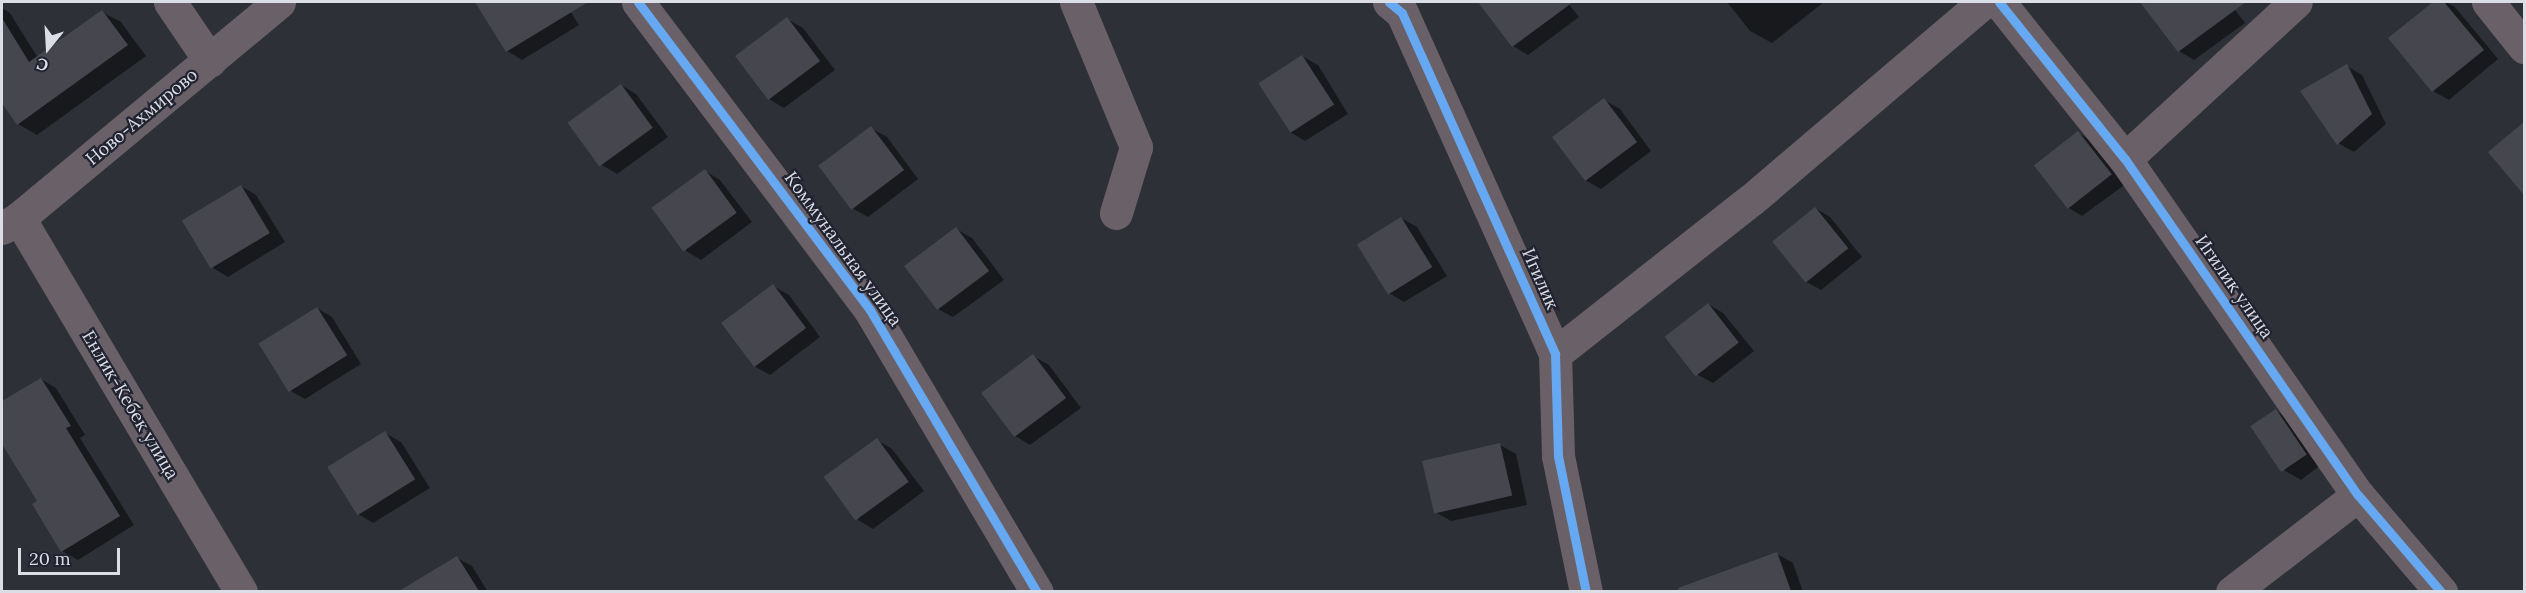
<!DOCTYPE html>
<meta charset="utf-8">
<style>
body{margin:0}
#map{position:relative;width:2526px;height:593px;overflow:hidden;background:#2e3038;font-family:Lora,serif}
div>[style]{position:absolute}
.shadow>*{inset:0;background:#0007}
.building>*{inset:0;background:#46474e;transform-origin:0 0}
.minor>*{height:33px;margin:-16.5px;padding:0 16.5px;transform-origin:16.5px;border-radius:16.5px;background:#696167}
.cycleway>*{height:9px;margin:-4.5px;padding:0 4.5px;transform-origin:4.5px;border-radius:4.5px;background:#66a8f1}
span{translate:-50% -50%;white-space:nowrap;text-align:center;line-height:1.15;-webkit-text-stroke:4.5px #212331;paint-order:stroke}
.street-label{font-size:18px;color:#dbdde7}
.frame{position:absolute;inset:0;border:3px solid #dbdde7;pointer-events:none}
.north{position:absolute;left:18px;top:18px;width:60px;height:60px;-webkit-text-stroke:4px #212331;paint-order:stroke;rotate:198deg;font-size:16px;font-weight:700;line-height:24px;text-align:center;color:#dbdde7}
.north::after{content:'';display:block;margin:auto;width:21px;height:27px;background:#dbdde7;clip-path:polygon(50% 0,100% 100%,50% 72%,0 100%)}
.scale{position:absolute;left:18px;top:548px;width:102px;height:27px;box-sizing:border-box;border:3px solid #dbdde7;border-top:0;padding-left:8px;font-size:18px;line-height:21px;white-space:nowrap;color:#dbdde7;-webkit-text-stroke:4px #212331;paint-order:stroke}
</style>
<div id="map">
<div class="shadow">
<i style="clip-path:polygon(483px 2px,564px 2px,579px 25px,522px 60px,507px 51px,478px 4px)"></i>
<i style="clip-path:polygon(1483px 2px,1567px 2px,1579px 17px,1528px 55px,1513px 46px,1481px 3px)"></i>
<i style="clip-path:polygon(1727px 2px,1824px 2px,1772px 43px,1750px 31px)"></i>
<i style="clip-path:polygon(2157px 2px,2229px 2px,2245px 23px,2194px 60px,2179px 51px,2147px 9px)"></i>
<i style="clip-path:polygon(2436px 2px,2446px 2px,2455px 7px,2498px 59px,2449px 100px,2433px 91px,2390px 39px)"></i>
<i style="clip-path:polygon(2px 8px,10px 13px,38px 58px,102px 12px,121px 22px,146px 56px,37px 135px,18px 124px,2px 101px)"></i>
<i style="clip-path:polygon(787px 19px,803px 28px,835px 70px,784px 108px,769px 99px)"></i>
<i style="clip-path:polygon(1302px 56px,1318px 65px,1348px 114px,1305px 141px,1290px 132px)"></i>
<i style="clip-path:polygon(2347px 66px,2362px 75px,2386px 124px,2354px 152px,2338px 143px)"></i>
<i style="clip-path:polygon(621px 85px,636px 94px,668px 137px,617px 174px,602px 165px)"></i>
<i style="clip-path:polygon(1604px 100px,1620px 109px,1651px 151px,1601px 189px,1585px 180px)"></i>
<i style="clip-path:polygon(2524px 124px,2524px 193px,2490px 152px)"></i>
<i style="clip-path:polygon(871px 128px,887px 137px,918px 179px,868px 217px,852px 208px)"></i>
<i style="clip-path:polygon(2078px 133px,2094px 142px,2127px 183px,2082px 216px,2067px 207px)"></i>
<i style="clip-path:polygon(705px 171px,720px 180px,752px 222px,701px 260px,686px 251px)"></i>
<i style="clip-path:polygon(241px 186px,256px 195px,285px 242px,228px 277px,213px 268px)"></i>
<i style="clip-path:polygon(1815px 208px,1830px 217px,1862px 257px,1821px 290px,1805px 281px,1774px 242px)"></i>
<i style="clip-path:polygon(1401px 218px,1417px 227px,1447px 276px,1404px 302px,1389px 293px)"></i>
<i style="clip-path:polygon(956px 229px,972px 238px,1004px 280px,953px 317px,938px 309px)"></i>
<i style="clip-path:polygon(773px 286px,789px 295px,820px 337px,770px 375px,754px 366px)"></i>
<i style="clip-path:polygon(1708px 304px,1723px 313px,1754px 351px,1713px 383px,1698px 375px)"></i>
<i style="clip-path:polygon(317px 308px,332px 317px,361px 364px,305px 399px,289px 390px)"></i>
<i style="clip-path:polygon(1033px 356px,1049px 365px,1081px 408px,1030px 445px,1015px 436px)"></i>
<i style="clip-path:polygon(41px 379px,56px 388px,85px 435px,80px 438px,134px 525px,78px 560px,62px 551px,39px 501px,2px 441px,2px 403px)"></i>
<i style="clip-path:polygon(2276px 411px,2291px 420px,2322px 464px,2301px 480px,2285px 471px)"></i>
<i style="clip-path:polygon(385px 433px,401px 442px,430px 488px,373px 523px,358px 514px)"></i>
<i style="clip-path:polygon(877px 440px,892px 449px,924px 491px,873px 529px,858px 520px)"></i>
<i style="clip-path:polygon(1500px 445px,1516px 454px,1527px 505px,1451px 521px,1435px 512px)"></i>
<i style="clip-path:polygon(1777px 554px,1793px 563px,1803px 592px,1733px 592px,1726px 572px)"></i>
<i style="clip-path:polygon(457px 558px,472px 566px,488px 592px,402px 592px)"></i>
</div>
<div class="building">
<i style="clip-path:polygon(475px 2px,588px 2px,506px 52px)"></i>
<i style="clip-path:polygon(1478px 2px,1573px 2px,1512px 47px)"></i>
<i style="clip-path:polygon(2140px 2px,2246px 2px,2178px 52px)"></i>
<i style="clip-path:polygon(2433px 2px,2444px 2px,2484px 50px,2432px 92px,2388px 38px)"></i>
<i style="clip-path:polygon(102px 10px,128px 45px,17px 125px,2px 103px,2px 18px,29px 62px)"></i>
<i style="left:787px;top:17px;width:55px;height:65px;rotate:53deg"></i>
<i style="left:1302px;top:55px;width:59px;height:52px;rotate:57deg"></i>
<i style="clip-path:polygon(2347px 64px,2372px 114px,2337px 145px,2300px 91px)"></i>
<i style="left:621px;top:84px;width:54px;height:66px;rotate:54deg"></i>
<i style="left:1604px;top:98px;width:55px;height:65px;rotate:53deg"></i>
<i style="clip-path:polygon(2524px 122px,2524px 195px,2488px 152px)"></i>
<i style="left:871px;top:126px;width:55px;height:66px;rotate:53deg"></i>
<i style="left:2078px;top:131px;width:55px;height:56px;rotate:52deg"></i>
<i style="left:705px;top:169px;width:54px;height:66px;rotate:54deg"></i>
<i style="left:241px;top:185px;width:56px;height:69px;rotate:59deg"></i>
<i style="left:1815px;top:207px;width:53px;height:55px;rotate:51deg"></i>
<i style="left:1401px;top:217px;width:59px;height:52px;rotate:58deg"></i>
<i style="left:956px;top:227px;width:55px;height:65px;rotate:53deg"></i>
<i style="left:773px;top:284px;width:55px;height:65px;rotate:53deg"></i>
<i style="left:1708px;top:303px;width:50px;height:55px;rotate:52deg"></i>
<i style="left:317px;top:307px;width:57px;height:69px;rotate:58deg"></i>
<i style="left:1033px;top:354px;width:55px;height:65px;rotate:53deg"></i>
<i style="clip-path:polygon(41px 378px,71px 426px,66px 428px,120px 516px,61px 552px,32px 504px,37px 501px,2px 444px,2px 401px)"></i>
<i style="left:2276px;top:409px;width:55px;height:31px;rotate:56deg"></i>
<i style="left:385px;top:431px;width:57px;height:68px;rotate:58deg"></i>
<i style="left:877px;top:438px;width:54px;height:66px;rotate:54deg"></i>
<i style="left:1500px;top:443px;width:54px;height:80px;rotate:77deg"></i>
<i style="clip-path:polygon(1777px 552px,1791px 591px,1679px 591px,1678px 588px)"></i>
<i style="clip-path:polygon(457px 556px,479px 591px,399px 591px)"></i>
</div>
<div class="minor">
<i style="left:170px;top:2px;width:71px;rotate:55.9deg"></i>
<i style="left:638px;top:2px;width:386px;rotate:53deg"></i>
<i style="left:870px;top:310px;width:328px;rotate:59.4deg"></i>
<i style="left:1076px;top:2px;width:157px;rotate:67.5deg"></i>
<i style="left:1136px;top:147px;width:69px;rotate:106.9deg"></i>
<i style="left:1389px;top:2px;width:17px;rotate:40deg"></i>
<i style="left:1402px;top:13px;width:374px;rotate:65.8deg"></i>
<i style="left:1555px;top:354px;width:102px;rotate:88.3deg"></i>
<i style="left:1558px;top:456px;width:139px;rotate:78.4deg"></i>
<i style="left:1999px;top:2px;width:201px;rotate:51.3deg"></i>
<i style="left:2125px;top:159px;width:409px;rotate:55.3deg"></i>
<i style="left:2358px;top:495px;width:128px;rotate:49.4deg"></i>
<i style="left:2488px;top:2px;width:58px;rotate:51.3deg"></i>
<i style="left:2125px;top:159px;width:232px;rotate:-42.6deg"></i>
<i style="left:19px;top:218px;width:435px;rotate:59.3deg"></i>
<i style="left:2px;top:228px;width:20px;rotate:-30deg"></i>
<i style="left:19px;top:218px;width:338px;rotate:-39.7deg"></i>
<i style="left:1555px;top:354px;width:249px;rotate:-38.2deg"></i>
<i style="left:1751px;top:200px;width:306px;rotate:-40.4deg"></i>
<i style="left:2232px;top:592px;width:159px;rotate:-37.6deg"></i>
</div>
<div class="cycleway">
<i style="left:638px;top:2px;width:386px;rotate:53deg"></i>
<i style="left:870px;top:310px;width:328px;rotate:59.4deg"></i>
<i style="left:1389px;top:2px;width:17px;rotate:40deg"></i>
<i style="left:1402px;top:13px;width:374px;rotate:65.8deg"></i>
<i style="left:1555px;top:354px;width:102px;rotate:88.3deg"></i>
<i style="left:1558px;top:456px;width:139px;rotate:78.4deg"></i>
<i style="left:1999px;top:2px;width:201px;rotate:51.3deg"></i>
<i style="left:2125px;top:159px;width:409px;rotate:55.3deg"></i>
<i style="left:2358px;top:495px;width:128px;rotate:49.4deg"></i>
</div>
<div class="street-label">
<span style="left:142px;top:117px;rotate:-40deg">Ново-Ахмирово</span>
<span style="left:843px;top:249px;rotate:54deg">Коммунальная улица</span>
<span style="left:1540px;top:279px;rotate:66deg">Игилик</span>
<span style="left:2234px;top:287px;rotate:55deg">Игилик улица</span>
<span style="left:130px;top:405px;rotate:59deg">Енлик-Кебек улица</span>
</div>
<div class="frame"></div>
<div class="north">С</div>
<div class="scale">20 m</div>
</div>
